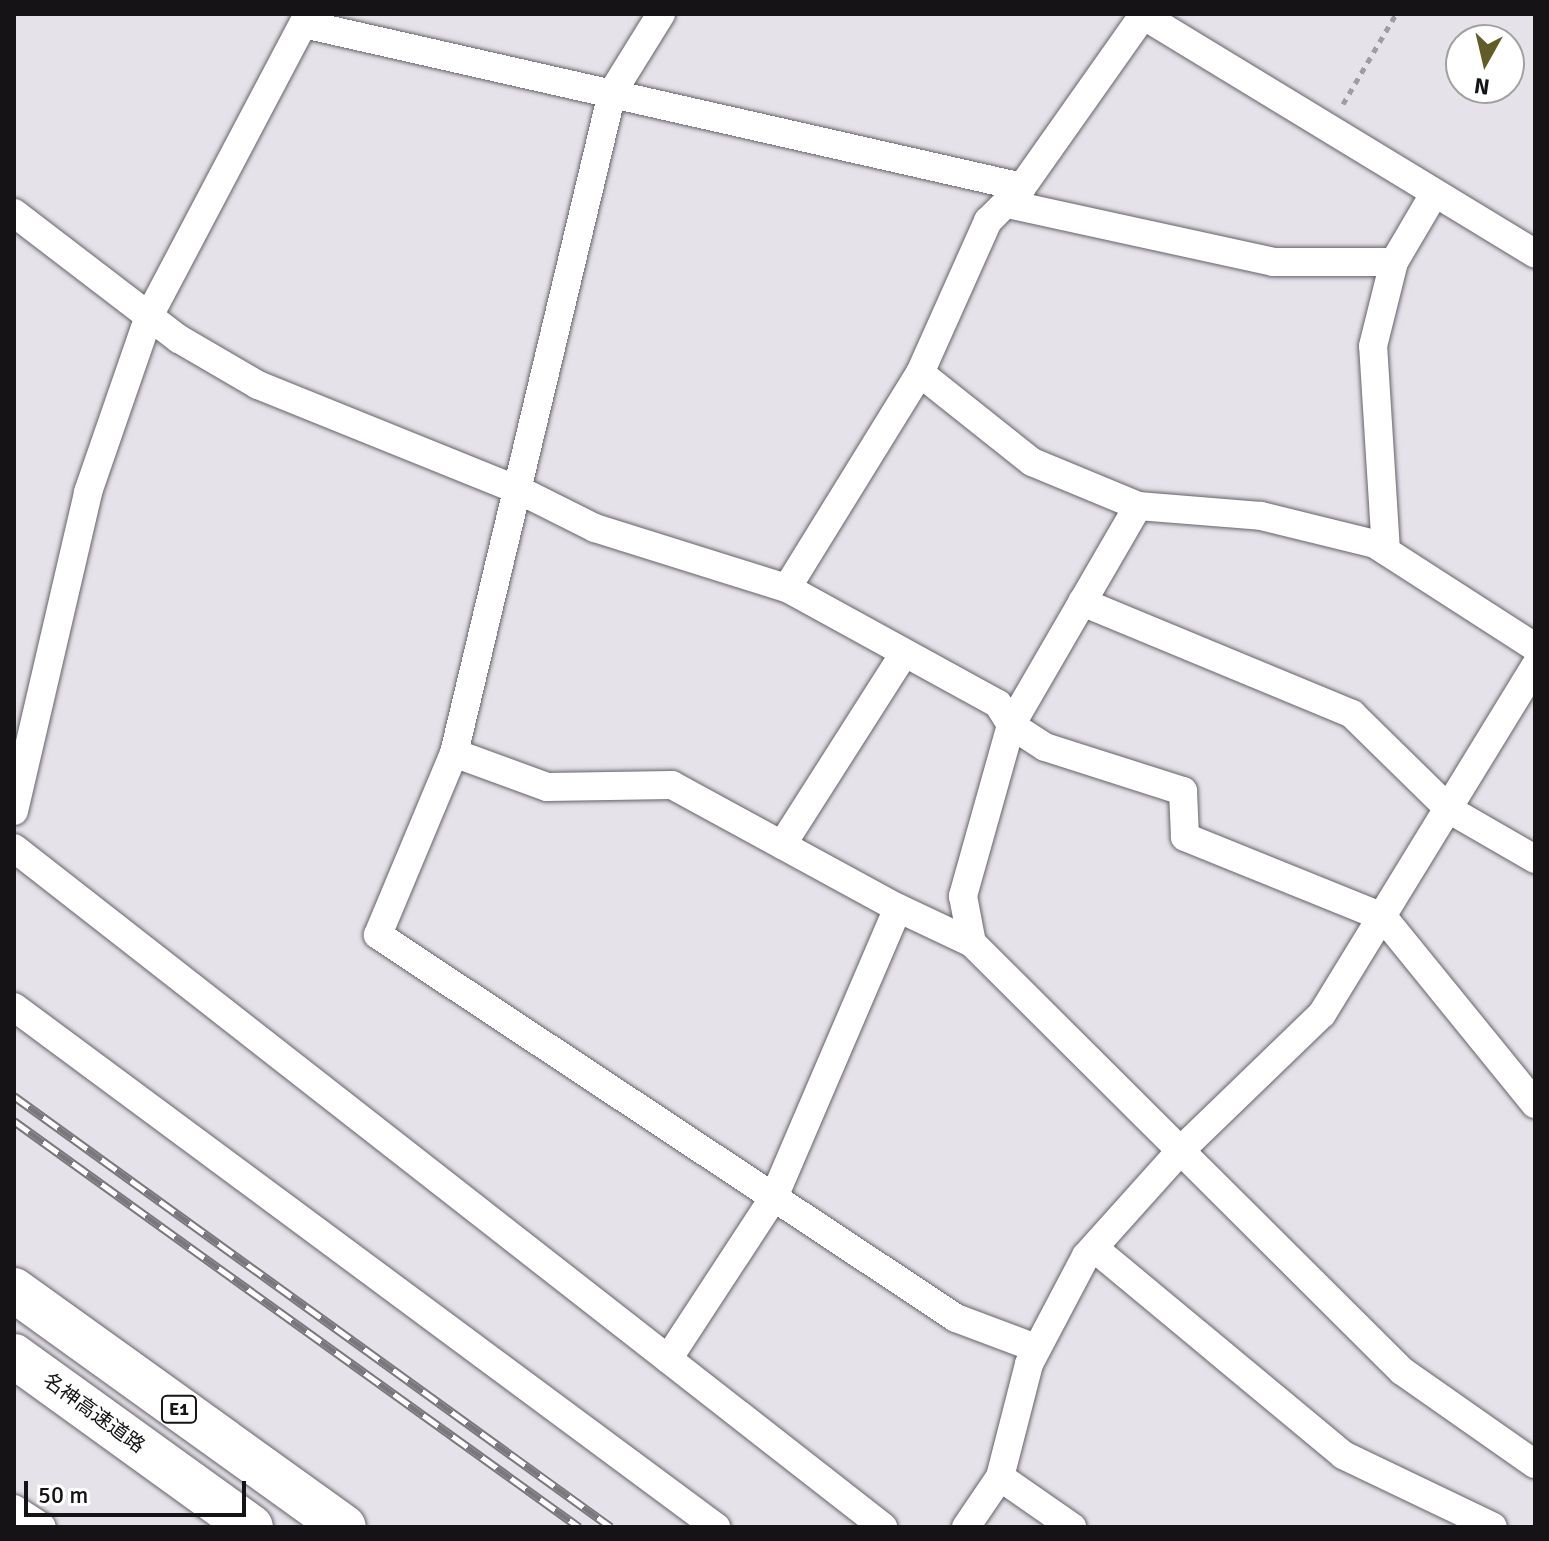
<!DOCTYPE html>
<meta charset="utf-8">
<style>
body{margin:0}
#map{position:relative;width:1549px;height:1541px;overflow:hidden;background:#e6e2ea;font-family:Signika,"Noto Sans JP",sans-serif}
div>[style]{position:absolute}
.path>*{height:5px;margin-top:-2.5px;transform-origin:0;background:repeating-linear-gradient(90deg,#9f9ca2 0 6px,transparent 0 12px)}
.roads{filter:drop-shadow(0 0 2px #666269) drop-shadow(0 0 2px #666269)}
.street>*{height:28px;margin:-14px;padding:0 14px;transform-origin:14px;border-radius:14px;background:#fff}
.highway>*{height:44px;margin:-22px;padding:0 22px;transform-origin:22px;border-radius:22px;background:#fff}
.rail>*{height:9px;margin-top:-4.5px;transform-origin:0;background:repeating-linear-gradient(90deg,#fff 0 18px,#7b787d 0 36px);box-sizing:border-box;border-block:2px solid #7b787d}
span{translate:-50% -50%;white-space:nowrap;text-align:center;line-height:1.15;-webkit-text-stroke:6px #fff;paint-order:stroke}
.shield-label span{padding:2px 6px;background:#fff;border:2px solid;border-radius:6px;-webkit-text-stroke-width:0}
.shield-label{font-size:18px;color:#151316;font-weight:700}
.street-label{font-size:20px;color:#151316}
.frame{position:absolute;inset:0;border:16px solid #151316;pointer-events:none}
.north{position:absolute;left:1445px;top:24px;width:80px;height:80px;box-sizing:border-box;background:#fff;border:2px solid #a1a1a2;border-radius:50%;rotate:188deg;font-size:22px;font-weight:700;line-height:32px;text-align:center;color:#151316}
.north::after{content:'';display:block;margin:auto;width:28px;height:36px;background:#625c28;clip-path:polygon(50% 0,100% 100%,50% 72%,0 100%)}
.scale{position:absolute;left:24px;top:1481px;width:222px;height:36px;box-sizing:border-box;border:4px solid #151316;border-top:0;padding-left:10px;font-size:24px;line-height:28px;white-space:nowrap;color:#151316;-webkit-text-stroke:6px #fff;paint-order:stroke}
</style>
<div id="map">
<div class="path">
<i style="left:1343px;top:104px;width:104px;rotate:-59.5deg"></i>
</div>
<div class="roads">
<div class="street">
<i style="left:661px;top:14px;width:93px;rotate:121.8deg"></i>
<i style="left:612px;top:93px;width:679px;rotate:103.46deg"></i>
<i style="left:454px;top:753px;width:197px;rotate:112.7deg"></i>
<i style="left:378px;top:935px;width:693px;rotate:33.53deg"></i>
<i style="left:956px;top:1318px;width:85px;rotate:20.6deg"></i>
<i style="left:1141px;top:14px;width:461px;rotate:31.3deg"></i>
<i style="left:304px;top:24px;width:736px;rotate:12.79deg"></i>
<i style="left:1008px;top:204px;width:271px;rotate:12.3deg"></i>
<i style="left:1273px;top:262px;width:121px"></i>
<i style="left:1394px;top:262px;width:79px;rotate:-59.5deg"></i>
<i style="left:14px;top:213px;width:208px;rotate:37.4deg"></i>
<i style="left:179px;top:339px;width:91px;rotate:30.2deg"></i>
<i style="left:258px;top:385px;width:284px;rotate:22deg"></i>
<i style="left:521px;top:491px;width:83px;rotate:26.6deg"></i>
<i style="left:595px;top:528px;width:201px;rotate:17.4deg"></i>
<i style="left:787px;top:588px;width:241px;rotate:28.8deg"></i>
<i style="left:998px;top:704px;width:25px;rotate:58deg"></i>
<i style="left:1011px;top:725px;width:178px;rotate:105.7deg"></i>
<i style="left:963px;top:896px;width:48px;rotate:79.2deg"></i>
<i style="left:972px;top:943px;width:607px;rotate:44.87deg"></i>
<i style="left:1402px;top:1371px;width:162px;rotate:35deg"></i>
<i style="left:920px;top:373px;width:143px;rotate:38.5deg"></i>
<i style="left:1032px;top:462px;width:115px;rotate:22.5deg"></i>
<i style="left:1138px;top:506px;width:123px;rotate:4.6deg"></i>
<i style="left:1261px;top:516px;width:117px;rotate:13.8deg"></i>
<i style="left:1375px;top:544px;width:190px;rotate:32.8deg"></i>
<i style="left:1138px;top:506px;width:253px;rotate:120.1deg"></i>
<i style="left:1011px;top:725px;width:40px;rotate:32.9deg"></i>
<i style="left:1045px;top:747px;width:145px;rotate:17.7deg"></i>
<i style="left:1183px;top:791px;width:46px;rotate:87.5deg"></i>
<i style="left:1185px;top:837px;width:214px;rotate:22deg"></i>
<i style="left:1383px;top:917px;width:241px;rotate:50.9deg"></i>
<i style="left:1386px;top:551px;width:205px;rotate:-93.6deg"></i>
<i style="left:1373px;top:346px;width:87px;rotate:-76deg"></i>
<i style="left:787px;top:588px;width:253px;rotate:-58.3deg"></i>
<i style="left:920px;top:373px;width:167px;rotate:-65.9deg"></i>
<i style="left:988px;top:221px;width:48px;rotate:-45deg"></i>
<i style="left:1022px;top:187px;width:212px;rotate:-54.8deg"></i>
<i style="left:1082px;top:602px;width:292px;rotate:22.5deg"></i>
<i style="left:1352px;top:714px;width:137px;rotate:44.4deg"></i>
<i style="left:1450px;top:810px;width:98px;rotate:30deg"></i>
<i style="left:454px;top:753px;width:99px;rotate:20.1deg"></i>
<i style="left:547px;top:787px;width:125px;rotate:-0.9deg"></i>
<i style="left:672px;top:785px;width:257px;rotate:28.6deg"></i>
<i style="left:14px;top:811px;width:327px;rotate:-76.9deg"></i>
<i style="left:88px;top:492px;width:186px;rotate:-70.9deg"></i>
<i style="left:149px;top:316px;width:341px;rotate:-62.2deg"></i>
<i style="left:782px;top:845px;width:225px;rotate:-57.5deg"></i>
<i style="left:14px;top:848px;width:1103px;rotate:38deg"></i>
<i style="left:14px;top:1007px;width:874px;rotate:36.53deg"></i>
<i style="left:1094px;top:1248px;width:324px;rotate:39.7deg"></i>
<i style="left:1343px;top:1455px;width:166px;rotate:25.6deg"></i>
<i style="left:668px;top:1359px;width:194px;rotate:-56.8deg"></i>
<i style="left:774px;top:1197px;width:314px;rotate:-66.8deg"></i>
<i style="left:898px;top:908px;width:82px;rotate:25.3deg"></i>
<i style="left:1000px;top:1477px;width:88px;rotate:34.8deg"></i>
<i style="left:14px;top:1509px;width:33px;rotate:33deg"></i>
<i style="left:966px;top:1527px;width:60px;rotate:-55.8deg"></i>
<i style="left:1000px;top:1477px;width:117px;rotate:-75.6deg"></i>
<i style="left:1029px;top:1364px;width:122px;rotate:-62.2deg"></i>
<i style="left:1086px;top:1256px;width:144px;rotate:-48.1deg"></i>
<i style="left:1182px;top:1149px;width:194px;rotate:-44deg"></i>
<i style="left:1322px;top:1014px;width:408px;rotate:-58.5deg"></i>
</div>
<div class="highway">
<i style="left:14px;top:1290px;width:406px;rotate:35.7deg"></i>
<i style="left:14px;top:1356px;width:292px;rotate:35.8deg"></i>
</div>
</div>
<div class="rail">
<i style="left:14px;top:1096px;width:736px;rotate:35.83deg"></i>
<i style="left:14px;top:1121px;width:696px;rotate:35.7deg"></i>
</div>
<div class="shield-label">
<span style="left:179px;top:1409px">E1</span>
</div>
<div class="street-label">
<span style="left:94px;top:1413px;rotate:36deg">名神高速道路</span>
</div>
<div class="frame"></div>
<div class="north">N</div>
<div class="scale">50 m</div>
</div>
